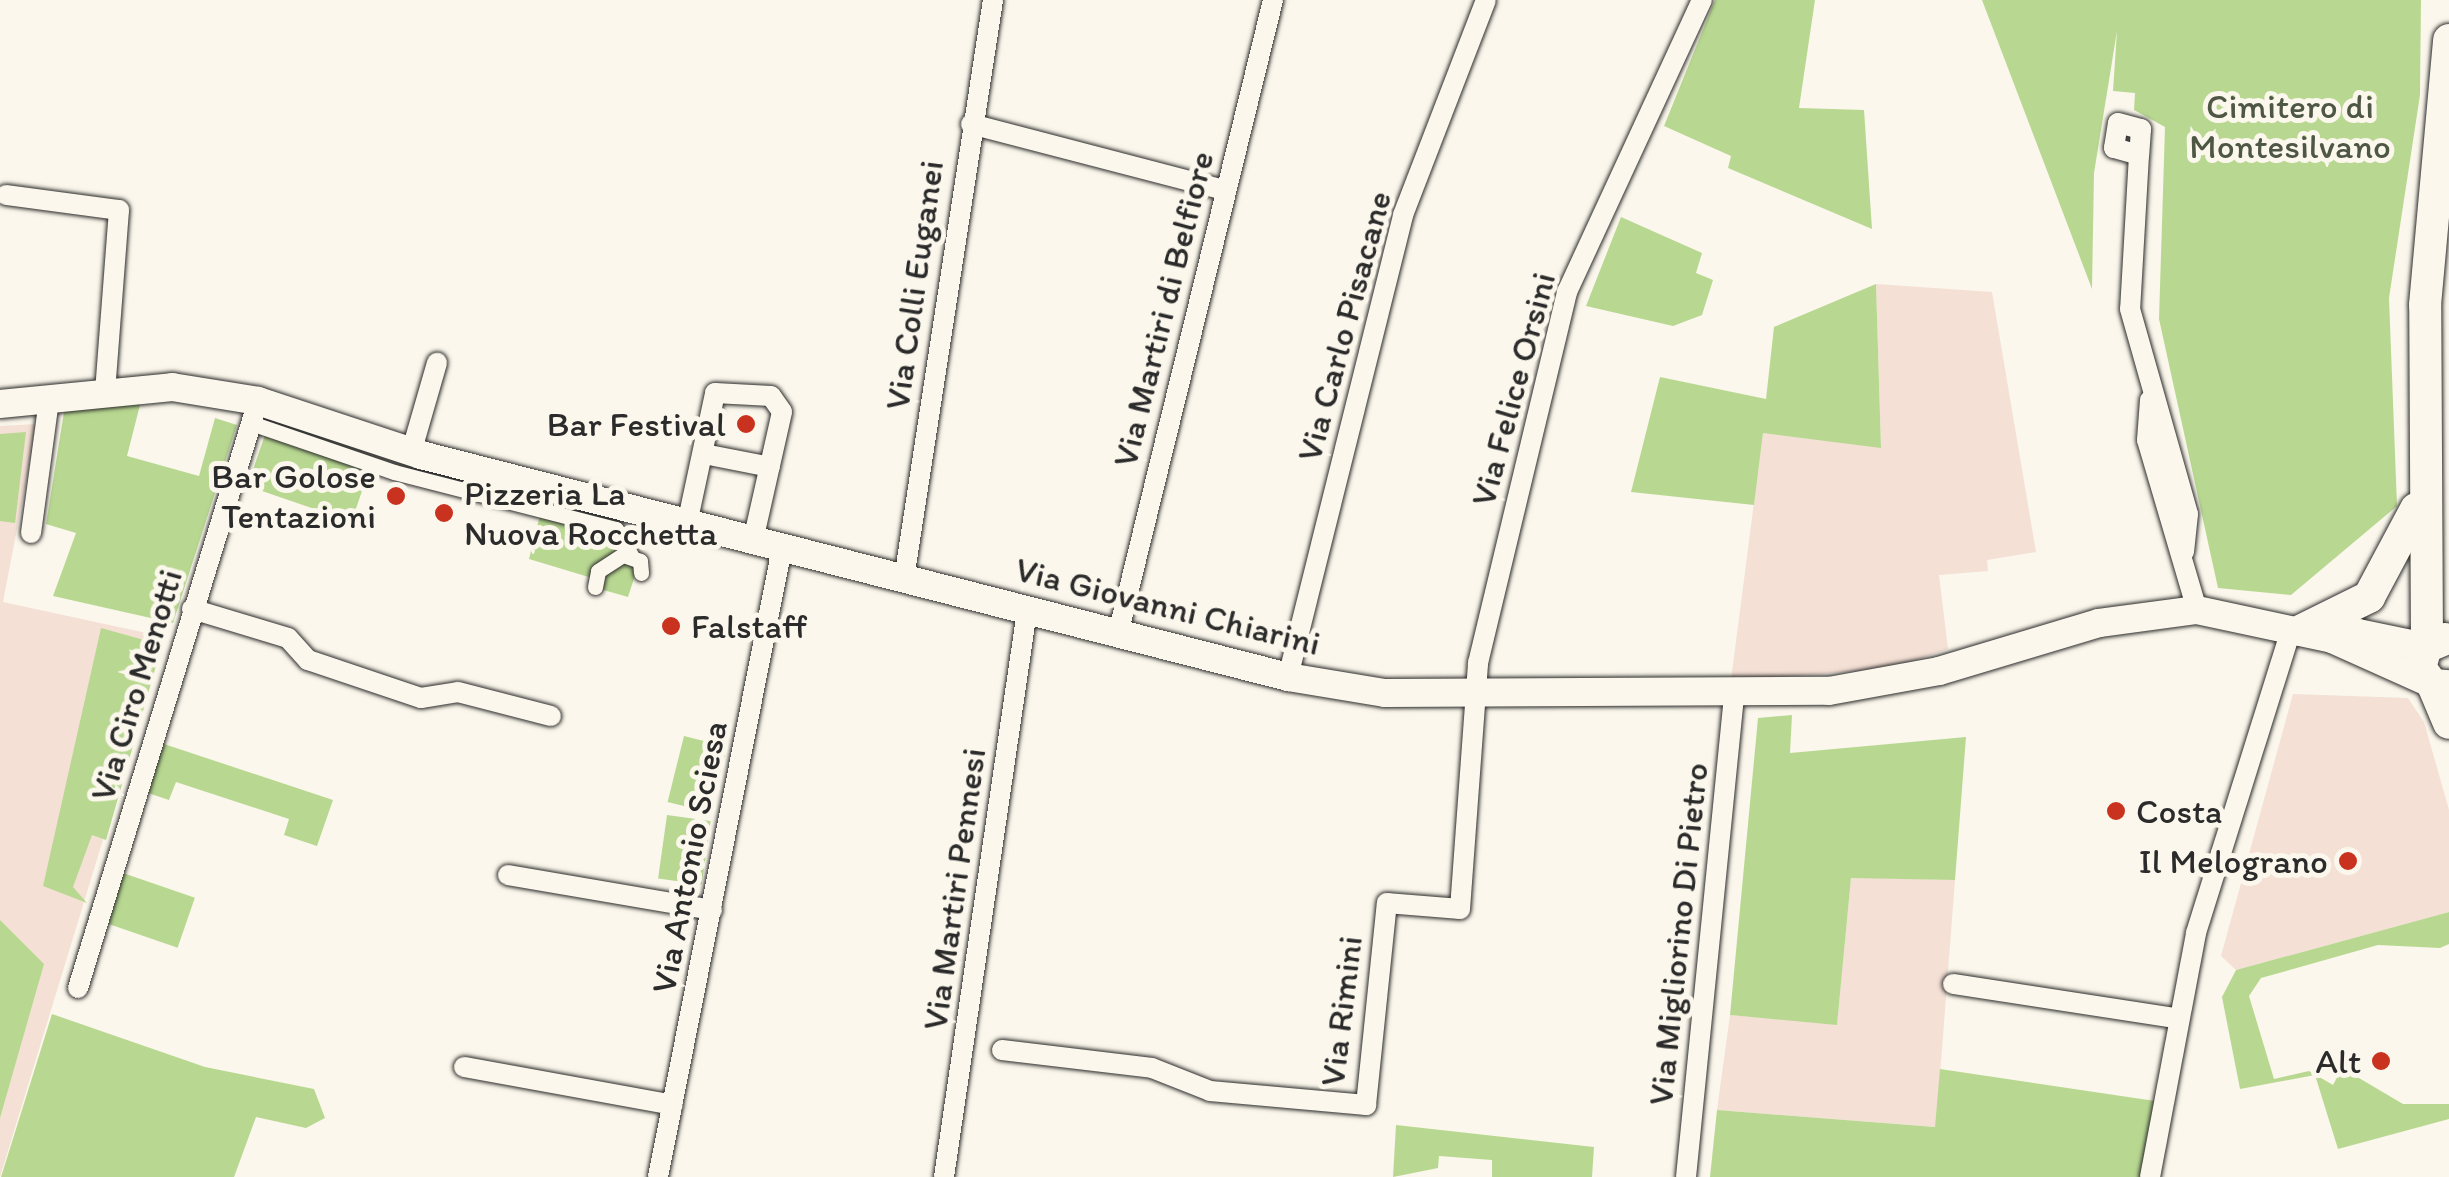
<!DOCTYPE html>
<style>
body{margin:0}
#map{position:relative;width:2449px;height:1177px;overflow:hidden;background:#fbf7ec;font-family:Itim,sans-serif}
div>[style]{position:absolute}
.built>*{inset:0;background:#f4e0d5}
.green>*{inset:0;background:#b8d891;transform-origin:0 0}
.roads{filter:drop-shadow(0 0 2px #2b2b2b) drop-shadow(0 0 2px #2b2b2b)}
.pedestrian>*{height:15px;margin:-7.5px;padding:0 7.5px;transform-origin:7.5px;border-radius:7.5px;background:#fbf7ec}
.minor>*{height:20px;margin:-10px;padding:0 10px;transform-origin:10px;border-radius:10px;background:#fbf7ec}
.secondary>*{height:28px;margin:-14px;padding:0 14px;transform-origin:14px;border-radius:14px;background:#fbf7ec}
.primary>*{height:32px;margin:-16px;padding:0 16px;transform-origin:16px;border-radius:16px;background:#fbf7ec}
.dots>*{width:28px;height:28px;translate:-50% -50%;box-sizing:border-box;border:5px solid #fbf7ec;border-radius:50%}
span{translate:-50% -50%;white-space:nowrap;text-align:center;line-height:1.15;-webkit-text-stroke:10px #fbf7ec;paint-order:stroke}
.park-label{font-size:35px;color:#4e5644}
.street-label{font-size:35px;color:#2b2b2b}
.poi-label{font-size:35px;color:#2b2b2b}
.right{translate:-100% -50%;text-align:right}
.left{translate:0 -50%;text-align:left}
</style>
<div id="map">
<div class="built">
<i style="clip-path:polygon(1876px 284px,1992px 292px,2036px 552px,1987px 560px,1988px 571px,1939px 575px,1948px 649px,1889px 669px,1731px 680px,1763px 433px,1881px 447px)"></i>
<i style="clip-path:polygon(37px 424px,3px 602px,165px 637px,0 1177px,0 426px)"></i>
<i style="clip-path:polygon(2293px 694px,2408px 698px,2424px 722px,2449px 810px,2449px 912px,2236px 970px,2221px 956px)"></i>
<i style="clip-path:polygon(1851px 877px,1955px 880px,1936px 1127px,1717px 1110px,1730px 1015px,1837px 1024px)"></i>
</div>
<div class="green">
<i style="clip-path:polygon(1715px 0,1815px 0,1799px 108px,1864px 110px,1872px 229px,1728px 168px,1731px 156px,1664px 126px)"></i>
<i style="clip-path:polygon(1982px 0,2421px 0,2420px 95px,2389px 298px,2397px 506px,2291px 595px,2218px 588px,2159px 319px,2165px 127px,2134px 110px,2135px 93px,2113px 91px,2117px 31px,2094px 173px,2092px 289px)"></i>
<i style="clip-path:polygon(1621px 217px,1702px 253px,1696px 273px,1713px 280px,1702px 315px,1673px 326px,1586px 306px)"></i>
<i style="clip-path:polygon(1876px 284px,1881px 448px,1763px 433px,1754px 505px,1631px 492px,1660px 377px,1766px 399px,1774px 327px)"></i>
<i style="clip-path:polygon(141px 401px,127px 456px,199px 476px,215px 418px,237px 425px,173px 623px,53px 596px,76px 533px,46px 524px,64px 412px)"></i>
<i style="clip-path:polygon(26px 432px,15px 523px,0 521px,0 434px)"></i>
<i style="left:266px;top:432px;width:110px;height:57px;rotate:19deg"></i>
<i style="clip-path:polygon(540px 515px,623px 534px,639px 563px,628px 597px,600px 589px,607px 572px,592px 578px,529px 559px)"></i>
<i style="clip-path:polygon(101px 628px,162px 645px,106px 840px,92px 835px,73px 887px,87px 903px,43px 886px)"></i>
<i style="clip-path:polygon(1792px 715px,1790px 753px,1966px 737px,1955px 880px,1851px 878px,1837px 1025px,1730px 1015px,1758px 718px)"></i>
<i style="left:684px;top:736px;width:44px;height:68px;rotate:14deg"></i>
<i style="clip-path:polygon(161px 743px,333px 800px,317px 846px,284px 835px,289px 819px,176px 782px,169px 800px,145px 792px)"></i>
<i style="left:667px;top:815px;width:44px;height:64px;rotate:8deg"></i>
<i style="left:123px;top:873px;width:76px;height:53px;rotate:19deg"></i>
<i style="clip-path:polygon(2449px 912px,2449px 944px,2440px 948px,2378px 945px,2261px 978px,2249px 996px,2274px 1079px,2309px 1071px,2333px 1085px,2342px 1068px,2403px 1104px,2449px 1104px,2449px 1119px,2338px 1149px,2315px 1075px,2240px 1089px,2222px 997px,2236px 970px)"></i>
<i style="clip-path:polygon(0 920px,44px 964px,0 1118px)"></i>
<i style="clip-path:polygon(52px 1014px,205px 1067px,314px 1089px,325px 1118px,306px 1128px,256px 1117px,234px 1177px,1px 1177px)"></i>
<i style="clip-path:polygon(1940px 1069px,2155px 1101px,2140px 1177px,1710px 1177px,1717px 1110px,1935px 1127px)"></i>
<i style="clip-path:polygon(1396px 1125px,1594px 1147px,1592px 1177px,1492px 1177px,1492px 1160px,1439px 1156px,1438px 1168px,1393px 1177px)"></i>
</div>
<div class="roads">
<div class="pedestrian">
<i style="left:251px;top:423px;width:151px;rotate:18.9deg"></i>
<i style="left:394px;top:472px;width:229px;rotate:14.4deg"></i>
<i style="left:616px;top:529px;width:30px;rotate:60deg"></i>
<i style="left:595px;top:587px;width:16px;rotate:-79deg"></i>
<i style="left:598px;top:571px;width:30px;rotate:-33deg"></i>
<i style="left:623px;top:555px;width:18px;rotate:19deg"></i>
<i style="left:640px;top:561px;width:12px;rotate:85deg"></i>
</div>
<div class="minor">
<i style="left:971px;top:124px;width:262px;rotate:14.6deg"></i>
<i style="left:2139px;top:155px;width:26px;rotate:-164deg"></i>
<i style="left:2114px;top:148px;width:25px;rotate:-81deg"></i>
<i style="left:2118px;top:123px;width:24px;rotate:15deg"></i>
<i style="left:2141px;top:129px;width:26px;rotate:94deg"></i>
<i style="left:2139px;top:155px;width:154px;rotate:93.3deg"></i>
<i style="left:2130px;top:309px;width:213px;rotate:74.2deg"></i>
<i style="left:2188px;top:514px;width:38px;rotate:96deg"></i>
<i style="left:6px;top:195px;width:114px;rotate:7.6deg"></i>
<i style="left:119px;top:210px;width:185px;rotate:94.4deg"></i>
<i style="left:2150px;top:400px;width:40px;rotate:94.3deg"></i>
<i style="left:2147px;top:440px;width:177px;rotate:73.6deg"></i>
<i style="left:411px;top:453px;width:94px;rotate:-73.9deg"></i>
<i style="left:704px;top:454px;width:67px;rotate:11.1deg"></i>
<i style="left:687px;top:524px;width:134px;rotate:-77.9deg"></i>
<i style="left:715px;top:393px;width:56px;rotate:3.1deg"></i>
<i style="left:771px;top:396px;width:19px;rotate:55deg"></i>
<i style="left:782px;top:412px;width:132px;rotate:102.7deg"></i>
<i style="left:31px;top:533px;width:134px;rotate:-82.3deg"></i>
<i style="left:904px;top:579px;width:586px;rotate:-81.26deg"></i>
<i style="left:192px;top:609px;width:100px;rotate:16.8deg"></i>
<i style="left:288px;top:638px;width:30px;rotate:48deg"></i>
<i style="left:308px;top:660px;width:119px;rotate:18.6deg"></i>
<i style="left:421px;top:698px;width:37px;rotate:-9deg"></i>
<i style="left:458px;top:692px;width:96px;rotate:14.5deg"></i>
<i style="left:1118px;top:634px;width:653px;rotate:-76.26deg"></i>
<i style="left:1288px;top:677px;width:476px;rotate:-76deg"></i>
<i style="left:1403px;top:215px;width:230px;rotate:-68.9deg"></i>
<i style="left:508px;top:875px;width:207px;rotate:9.7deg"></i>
<i style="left:1953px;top:984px;width:225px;rotate:8.7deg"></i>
<i style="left:78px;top:988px;width:614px;rotate:-72.95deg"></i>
<i style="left:1002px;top:1050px;width:151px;rotate:6.8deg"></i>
<i style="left:1152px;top:1068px;width:62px;rotate:21.6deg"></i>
<i style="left:1210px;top:1091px;width:157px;rotate:5.1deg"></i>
<i style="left:1366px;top:1105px;width:203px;rotate:-84.1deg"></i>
<i style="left:1387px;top:903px;width:73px;rotate:4.7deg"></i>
<i style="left:1460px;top:909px;width:247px;rotate:-85.8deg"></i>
<i style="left:1478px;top:663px;width:382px;rotate:-76.5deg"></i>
<i style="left:1567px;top:292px;width:322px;rotate:-65.2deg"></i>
<i style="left:464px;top:1067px;width:212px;rotate:10.3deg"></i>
<i style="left:658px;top:1177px;width:641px;rotate:-78.85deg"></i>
<i style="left:944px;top:1177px;width:572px;rotate:-81.66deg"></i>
<i style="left:1686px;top:1177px;width:483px;rotate:-84.3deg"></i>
<i style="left:2150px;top:1177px;width:248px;rotate:-79.3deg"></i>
<i style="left:2196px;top:933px;width:321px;rotate:-72.6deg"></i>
</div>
<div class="secondary">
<i style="left:0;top:404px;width:173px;rotate:-5.6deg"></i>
<i style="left:172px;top:387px;width:87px;rotate:9.2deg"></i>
<i style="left:258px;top:401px;width:172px;rotate:18.3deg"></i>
<i style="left:421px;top:455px;width:895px;rotate:14.36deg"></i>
<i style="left:1288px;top:677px;width:98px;rotate:9.4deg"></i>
<i style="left:1385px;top:693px;width:444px;rotate:-0.3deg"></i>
<i style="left:1829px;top:691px;width:112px;rotate:-10.3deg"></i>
<i style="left:1939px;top:671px;width:167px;rotate:-16.7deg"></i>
<i style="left:2099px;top:623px;width:99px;rotate:-7.6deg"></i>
<i style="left:2197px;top:610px;width:138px;rotate:12.1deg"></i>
<i style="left:2332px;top:639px;width:105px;rotate:24.1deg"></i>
<i style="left:2332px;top:639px;width:27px;rotate:-13deg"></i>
<i style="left:2358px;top:633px;width:69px;rotate:11.6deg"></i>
</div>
<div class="primary">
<i style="left:2302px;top:630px;width:75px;rotate:-26.2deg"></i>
<i style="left:2369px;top:597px;width:100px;rotate:-61.9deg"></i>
<i style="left:2445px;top:639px;width:21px;rotate:157deg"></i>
<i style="left:2426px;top:647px;width:22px;rotate:106deg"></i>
<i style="left:2420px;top:668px;width:21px;rotate:53deg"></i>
<i style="left:2433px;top:685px;width:16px;rotate:4deg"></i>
<i style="left:2427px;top:645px;width:340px;rotate:-90.3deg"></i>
<i style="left:2425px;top:305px;width:266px;rotate:-84.8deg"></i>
<i style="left:2433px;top:685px;width:41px;rotate:67.2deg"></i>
</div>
</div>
<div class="dots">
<i style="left:746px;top:424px;background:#c8321e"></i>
<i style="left:396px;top:496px;background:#c8321e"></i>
<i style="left:444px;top:513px;background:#c8321e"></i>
<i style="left:671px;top:626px;background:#c8321e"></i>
<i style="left:2116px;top:811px;background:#c8321e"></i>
<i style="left:2348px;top:861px;background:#c8321e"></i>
<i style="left:2381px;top:1061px;background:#c8321e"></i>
</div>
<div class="park-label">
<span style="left:2290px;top:126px">Cimitero di<br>Montesilvano</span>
</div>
<div class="street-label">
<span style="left:914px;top:285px;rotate:-82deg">Via Colli Euganei</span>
<span style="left:1163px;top:309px;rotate:-76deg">Via Martiri di Belfiore</span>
<span style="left:1344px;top:326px;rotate:-75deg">Via Carlo Pisacane</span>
<span style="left:1513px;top:389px;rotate:-75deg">Via Felice Orsini</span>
<span style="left:1168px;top:606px;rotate:14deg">Via Giovanni Chiarini</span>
<span style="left:136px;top:685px;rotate:-73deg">Via Ciro Menotti</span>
<span style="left:689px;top:857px;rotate:-79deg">Via Antonio Sciesa</span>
<span style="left:954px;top:889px;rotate:-82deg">Via Martiri Pennesi</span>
<span style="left:1678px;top:934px;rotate:-84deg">Via Migliorino Di Pietro</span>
<span style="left:1341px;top:1011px;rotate:-83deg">Via Rimini</span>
</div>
<div class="poi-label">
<span class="right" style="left:726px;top:424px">Bar Festival</span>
<span class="right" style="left:376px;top:496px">Bar Golose<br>Tentazioni</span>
<span class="left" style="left:464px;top:513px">Pizzeria La<br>Nuova Rocchetta</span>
<span class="left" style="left:691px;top:626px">Falstaff</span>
<span class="left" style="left:2136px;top:811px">Costa</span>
<span class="right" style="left:2328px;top:861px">Il Melograno</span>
<span class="right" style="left:2361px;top:1061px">Alt</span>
</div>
</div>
